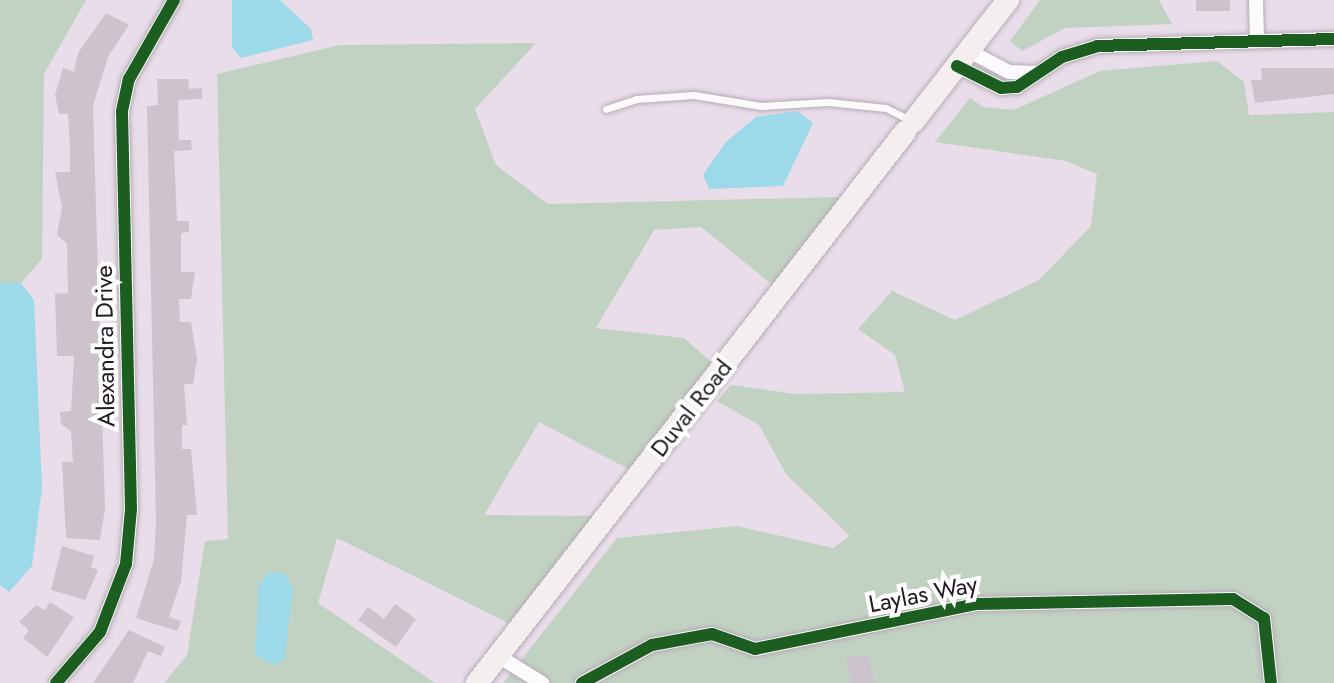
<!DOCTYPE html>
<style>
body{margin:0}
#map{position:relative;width:1334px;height:683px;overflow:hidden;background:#e8dde9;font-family:Jost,sans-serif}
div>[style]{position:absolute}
.green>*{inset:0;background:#c2d2c2}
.water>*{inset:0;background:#9cdaea}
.building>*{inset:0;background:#ccc3cd;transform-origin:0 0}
.roads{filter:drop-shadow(0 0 2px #b4acb5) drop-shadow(0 0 2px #b4acb5)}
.lane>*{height:7px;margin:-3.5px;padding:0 3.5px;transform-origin:3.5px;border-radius:3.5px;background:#fcfafc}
.street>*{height:14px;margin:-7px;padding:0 7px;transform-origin:7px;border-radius:7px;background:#fcfafc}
.primary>*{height:22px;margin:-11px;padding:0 11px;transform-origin:11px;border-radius:11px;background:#f4eeef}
.cycleway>*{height:12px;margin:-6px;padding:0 6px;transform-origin:6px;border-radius:6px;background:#1b5e20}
span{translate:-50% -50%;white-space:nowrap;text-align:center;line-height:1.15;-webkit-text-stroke:8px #fff;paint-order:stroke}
.street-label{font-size:24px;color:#221a22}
</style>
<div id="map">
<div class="green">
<i style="clip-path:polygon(0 0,86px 0,44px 74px,42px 259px,21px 283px,0 283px)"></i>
<i style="clip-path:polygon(1040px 0,1159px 0,1172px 24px,1065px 28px,1022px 51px,1010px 41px)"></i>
<i style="clip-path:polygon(536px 43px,475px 109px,496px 165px,548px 204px,841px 197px,775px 287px,701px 227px,654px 230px,596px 328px,684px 338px,712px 363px,630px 470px,539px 422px,484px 515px,598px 516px,510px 624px,337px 538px,318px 603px,435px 683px,164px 683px,187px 655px,205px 541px,228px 539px,217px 74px,340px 45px)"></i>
<i style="clip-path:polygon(1217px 61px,1244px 82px,1249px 115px,1334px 112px,1334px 683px,503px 683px,617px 538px,737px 526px,833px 548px,850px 536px,786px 474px,759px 425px,717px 401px,731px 385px,796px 394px,905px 392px,895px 355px,858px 329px,892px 291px,955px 320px,1039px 280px,1091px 226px,1097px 174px,1066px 161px,935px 142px,970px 98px,983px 107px,1014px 110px,1100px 71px)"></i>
</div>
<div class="water">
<i style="clip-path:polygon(232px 0,280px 0,311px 29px,313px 40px,241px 58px,232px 47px)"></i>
<i style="clip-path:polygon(797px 111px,813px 123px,783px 186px,709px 189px,703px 175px,726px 142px,756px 117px)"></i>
<i style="clip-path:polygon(0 283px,21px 283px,34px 300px,42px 488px,32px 566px,9px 592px,0 585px)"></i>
<i style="clip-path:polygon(268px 573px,285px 573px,293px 589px,285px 658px,275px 665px,255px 655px,259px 584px)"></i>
</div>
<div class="building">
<i style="left:1196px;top:0;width:34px;height:11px"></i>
<i style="clip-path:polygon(106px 13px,129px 25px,108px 57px,93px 106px,105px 509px,100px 540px,66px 538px,62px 462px,73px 462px,71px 431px,61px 424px,60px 412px,71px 411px,74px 356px,57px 356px,55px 294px,68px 293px,67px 244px,57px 235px,62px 207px,55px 172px,70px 172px,70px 147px,68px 114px,59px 114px,55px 95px,63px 68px,74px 72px,78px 53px)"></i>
<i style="clip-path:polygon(1261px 68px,1334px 68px,1334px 94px,1255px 103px,1251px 80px,1262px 80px)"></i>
<i style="clip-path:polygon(157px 79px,188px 79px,189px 89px,202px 88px,202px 99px,178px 100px,179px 140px,191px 140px,192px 150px,174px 151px,177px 221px,189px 221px,189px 232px,181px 233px,181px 272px,195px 272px,191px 299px,179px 299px,180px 322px,191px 322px,197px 359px,193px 384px,184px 384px,187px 425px,182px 425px,182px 449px,191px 449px,197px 515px,187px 515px,181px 581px,169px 617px,181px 621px,177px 631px,136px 618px,154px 559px,156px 522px,147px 106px,158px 105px)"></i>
<i style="clip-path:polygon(62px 546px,94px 556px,91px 567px,98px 570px,85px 600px,51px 590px)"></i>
<i style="clip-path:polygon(50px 602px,74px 617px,47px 657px,23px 638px,29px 630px,19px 622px,36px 605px,45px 610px)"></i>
<i style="clip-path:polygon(395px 604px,416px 619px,396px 647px,358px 620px,368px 607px,384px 619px)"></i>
<i style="clip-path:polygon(129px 630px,165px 647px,161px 656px,148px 651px,133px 683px,93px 683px)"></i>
<i style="clip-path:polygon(868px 654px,874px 683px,851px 683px,846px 658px)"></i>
</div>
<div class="roads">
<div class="lane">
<i style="left:606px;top:109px;width:32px;rotate:-18deg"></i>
<i style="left:636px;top:99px;width:58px;rotate:-3.9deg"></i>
<i style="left:694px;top:95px;width:68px;rotate:9.3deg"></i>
<i style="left:761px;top:106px;width:67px;rotate:-3.4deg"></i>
<i style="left:828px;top:102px;width:58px;rotate:5.9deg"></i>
<i style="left:886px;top:108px;width:29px;rotate:27deg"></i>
</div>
<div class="street">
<i style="left:1256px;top:0;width:41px;rotate:88.6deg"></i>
<i style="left:969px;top:51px;width:45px;rotate:27.7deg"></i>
<i style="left:1009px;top:72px;width:29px;rotate:2deg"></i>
<i style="left:957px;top:66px;width:49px;rotate:26.6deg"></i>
<i style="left:1001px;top:88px;width:16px;rotate:-4deg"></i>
<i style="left:1017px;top:87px;width:54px;rotate:-33.7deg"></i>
<i style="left:1062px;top:57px;width:37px;rotate:-17deg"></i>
<i style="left:1097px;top:46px;width:237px;rotate:-1.7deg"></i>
<i style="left:498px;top:656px;width:52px;rotate:31.5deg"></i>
<i style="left:56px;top:683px;width:67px;rotate:-49.2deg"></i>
<i style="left:100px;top:632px;width:73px;rotate:-69.1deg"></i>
<i style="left:126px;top:564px;width:55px;rotate:-84.8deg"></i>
<i style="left:131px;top:509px;width:398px;rotate:-91.3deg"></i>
<i style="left:122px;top:111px;width:33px;rotate:-78deg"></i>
<i style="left:129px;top:79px;width:91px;rotate:-60.3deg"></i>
<i style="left:582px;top:683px;width:80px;rotate:-28.5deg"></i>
<i style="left:652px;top:645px;width:61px;rotate:-10.4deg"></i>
<i style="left:712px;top:634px;width:46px;rotate:19.2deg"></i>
<i style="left:755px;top:649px;width:227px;rotate:-11.5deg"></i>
<i style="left:977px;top:604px;width:256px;rotate:-1.1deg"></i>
<i style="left:1233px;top:599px;width:36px;rotate:32deg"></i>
<i style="left:1264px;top:618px;width:65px;rotate:83.9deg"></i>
</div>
<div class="primary">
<i style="left:913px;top:122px;width:155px;rotate:-52.1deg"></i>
<i style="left:477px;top:683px;width:698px;rotate:-52.16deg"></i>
</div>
</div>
<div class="cycleway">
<i style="left:957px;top:66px;width:49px;rotate:26.6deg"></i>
<i style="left:1001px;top:88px;width:16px;rotate:-4deg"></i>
<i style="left:1017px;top:87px;width:54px;rotate:-33.7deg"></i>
<i style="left:1062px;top:57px;width:37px;rotate:-17deg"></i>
<i style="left:1097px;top:46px;width:237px;rotate:-1.7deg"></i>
<i style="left:56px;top:683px;width:67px;rotate:-49.2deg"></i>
<i style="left:100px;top:632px;width:73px;rotate:-69.1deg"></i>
<i style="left:126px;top:564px;width:55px;rotate:-84.8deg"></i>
<i style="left:131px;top:509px;width:398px;rotate:-91.3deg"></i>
<i style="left:122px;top:111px;width:33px;rotate:-78deg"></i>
<i style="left:129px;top:79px;width:91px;rotate:-60.3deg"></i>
<i style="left:582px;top:683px;width:80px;rotate:-28.5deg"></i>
<i style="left:652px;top:645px;width:61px;rotate:-10.4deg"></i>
<i style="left:712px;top:634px;width:46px;rotate:19.2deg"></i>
<i style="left:755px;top:649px;width:227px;rotate:-11.5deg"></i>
<i style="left:977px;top:604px;width:256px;rotate:-1.1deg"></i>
<i style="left:1233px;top:599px;width:36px;rotate:32deg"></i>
<i style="left:1264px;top:618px;width:65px;rotate:83.9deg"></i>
</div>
<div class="street-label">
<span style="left:105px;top:346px;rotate:-91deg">Alexandra Drive</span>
<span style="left:691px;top:408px;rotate:-52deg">Duval Road</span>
<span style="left:923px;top:594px;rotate:-11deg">Laylas Way</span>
</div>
</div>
